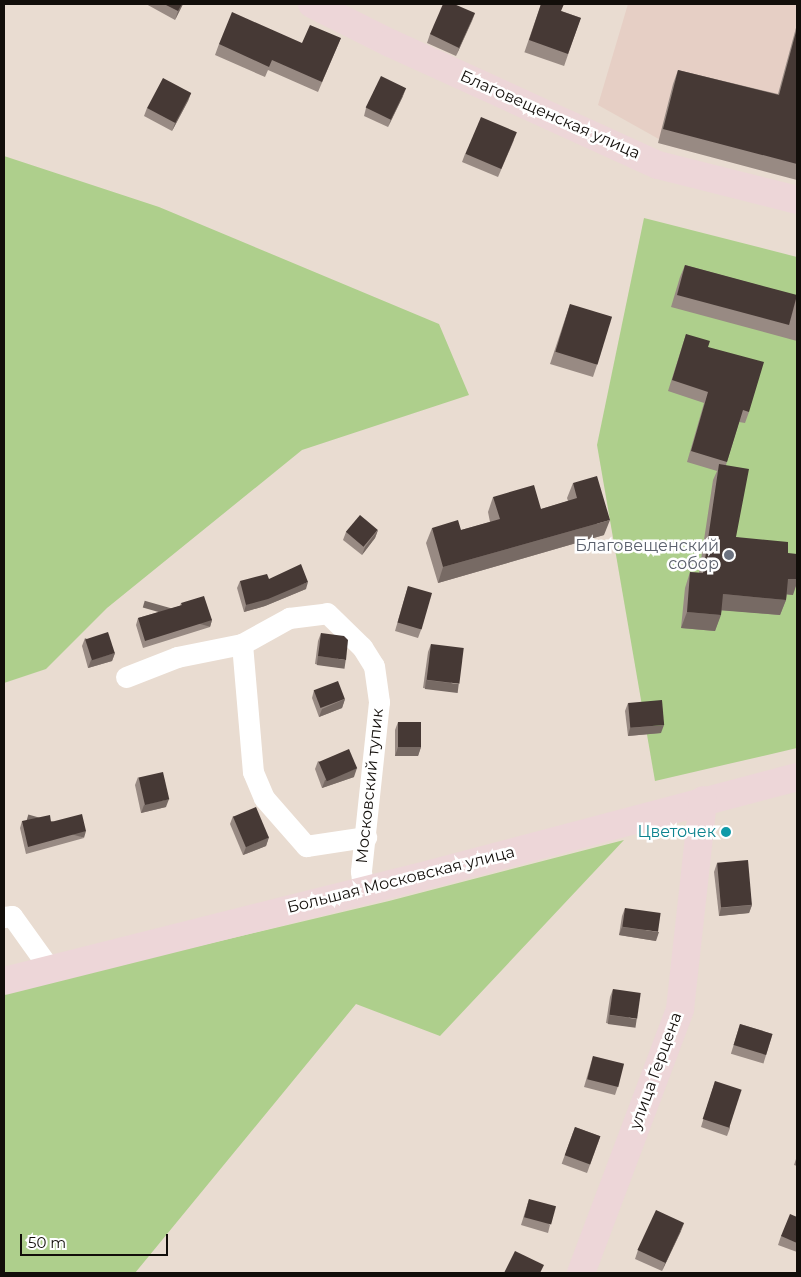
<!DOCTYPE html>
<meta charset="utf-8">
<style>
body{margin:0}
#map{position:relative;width:801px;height:1277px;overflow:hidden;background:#e9dcd1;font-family:Montserrat,sans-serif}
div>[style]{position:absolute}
.commercial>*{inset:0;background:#e6cfc5}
.green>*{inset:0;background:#aecf8c}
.street>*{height:21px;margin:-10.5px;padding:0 10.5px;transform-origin:10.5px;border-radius:10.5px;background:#fff}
.secondary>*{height:28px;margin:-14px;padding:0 14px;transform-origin:14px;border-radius:14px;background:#edd6d8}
.wall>*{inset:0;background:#988a83;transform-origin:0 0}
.shaded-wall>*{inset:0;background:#776a64;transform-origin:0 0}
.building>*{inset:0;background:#463935;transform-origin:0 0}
.dots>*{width:14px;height:14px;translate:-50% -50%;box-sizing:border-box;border:2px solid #fff;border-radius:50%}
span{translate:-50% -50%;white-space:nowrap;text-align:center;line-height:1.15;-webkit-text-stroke:5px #fff;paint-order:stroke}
.street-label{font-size:16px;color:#120e0a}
.worship-label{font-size:16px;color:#5b616d}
.right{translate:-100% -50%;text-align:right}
.culture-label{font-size:16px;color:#0d838f}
.frame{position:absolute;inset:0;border:5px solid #120e0a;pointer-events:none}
.scale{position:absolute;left:20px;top:1234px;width:148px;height:22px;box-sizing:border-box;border:2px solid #120e0a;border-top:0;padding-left:6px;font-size:15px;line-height:18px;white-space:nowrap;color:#120e0a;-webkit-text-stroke:4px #fff;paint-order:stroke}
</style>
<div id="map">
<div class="commercial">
<i style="clip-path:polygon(628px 4px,797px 4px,797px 177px,673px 147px,598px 105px)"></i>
</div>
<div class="green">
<i style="clip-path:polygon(4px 156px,159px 207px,439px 324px,469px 395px,302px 450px,107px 608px,46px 669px,4px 683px)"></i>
<i style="clip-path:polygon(644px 218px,797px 257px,797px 748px,655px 781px,597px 445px)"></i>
<i style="clip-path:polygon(624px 840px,440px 1036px,356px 1004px,135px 1273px,4px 1273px,4px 992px,389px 901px)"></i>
</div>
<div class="street">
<i style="left:242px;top:644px;width:128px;rotate:85.1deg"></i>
<i style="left:253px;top:772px;width:28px;rotate:67deg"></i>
<i style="left:264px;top:798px;width:64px;rotate:48.8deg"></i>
<i style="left:306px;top:846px;width:61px;rotate:-8.5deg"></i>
<i style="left:126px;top:677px;width:55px;rotate:-21.4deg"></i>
<i style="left:177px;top:657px;width:66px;rotate:-11.3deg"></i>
<i style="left:242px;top:644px;width:54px;rotate:-29deg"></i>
<i style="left:289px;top:618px;width:38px;rotate:-7deg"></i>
<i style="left:327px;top:613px;width:49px;rotate:44.2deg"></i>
<i style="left:362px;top:647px;width:22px;rotate:58deg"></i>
<i style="left:374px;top:666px;width:36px;rotate:82deg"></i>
<i style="left:379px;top:702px;width:170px;rotate:96.1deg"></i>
<i style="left:361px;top:871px;width:20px;rotate:84deg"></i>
<i style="left:4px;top:917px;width:8px;rotate:-7deg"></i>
<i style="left:12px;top:916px;width:65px;rotate:54.4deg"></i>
</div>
<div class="secondary">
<i style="left:312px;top:4px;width:87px;rotate:26.6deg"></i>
<i style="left:390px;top:43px;width:294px;rotate:24.5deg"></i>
<i style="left:658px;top:165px;width:143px;rotate:14.1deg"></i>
<i style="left:4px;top:981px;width:424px;rotate:-14.1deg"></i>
<i style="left:415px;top:878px;width:395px;rotate:-14.8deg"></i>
<i style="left:581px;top:1273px;width:282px;rotate:-69.4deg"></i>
<i style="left:680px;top:1009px;width:210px;rotate:-83.7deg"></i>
</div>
<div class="wall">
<i style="clip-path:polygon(146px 4px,183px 4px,175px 20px)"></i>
<i style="left:541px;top:4px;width:42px;height:51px;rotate:19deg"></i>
<i style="clip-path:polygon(475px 13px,456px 56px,427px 43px,430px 34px)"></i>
<i style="clip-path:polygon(797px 24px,797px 180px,658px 143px,673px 84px,678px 70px,778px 94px)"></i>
<i style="clip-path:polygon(341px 38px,318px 92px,268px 70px,265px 77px,215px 55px,219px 44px,302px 43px)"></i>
<i style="clip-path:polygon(191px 93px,188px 101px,172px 131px,144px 116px,147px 108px)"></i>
<i style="clip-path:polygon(403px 96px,388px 127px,364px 116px,366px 108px)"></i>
<i style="clip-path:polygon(514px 140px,498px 177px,462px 162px,465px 154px)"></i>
<i style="clip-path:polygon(685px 265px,797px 296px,797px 341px,671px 307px,680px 277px)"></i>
<i style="clip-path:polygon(570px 304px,597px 365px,593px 377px,550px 364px)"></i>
<i style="clip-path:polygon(686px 334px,708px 347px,749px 412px,745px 423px,739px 422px,726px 465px,736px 537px,788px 553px,793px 595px,787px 594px,786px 600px,780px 615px,722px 610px,715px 631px,681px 628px,685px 588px,690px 572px,699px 573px,713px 480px,717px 471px,687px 462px,704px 403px,668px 391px)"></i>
<i style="clip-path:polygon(573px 483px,604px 535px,438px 583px,426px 543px,432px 528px,461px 530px,490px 522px,488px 512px,493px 497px,541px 509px,568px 501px,567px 498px)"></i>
<i style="clip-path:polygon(378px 530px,375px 538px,362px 555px,343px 540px,346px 532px)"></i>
<i style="clip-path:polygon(269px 579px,306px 589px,265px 606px,244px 612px,237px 588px,240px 581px)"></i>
<i style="clip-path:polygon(408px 586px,421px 630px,418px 638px,395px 631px)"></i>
<i style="clip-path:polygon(181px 603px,212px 620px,210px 627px,143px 648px,136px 625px,138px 618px,180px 606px)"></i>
<i style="clip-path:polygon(321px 633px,343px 668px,315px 664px,318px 641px)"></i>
<i style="clip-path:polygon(85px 638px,115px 653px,112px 661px,88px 668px,82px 646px)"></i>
<i style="clip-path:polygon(431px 644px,456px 692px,423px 688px,428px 652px)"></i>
<i style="clip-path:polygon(314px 690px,345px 699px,342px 708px,319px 717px,312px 698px)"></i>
<i style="clip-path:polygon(628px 703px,661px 733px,628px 736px,625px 711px)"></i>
<i style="clip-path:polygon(398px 722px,421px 747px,418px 756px,395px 756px,395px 730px)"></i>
<i style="clip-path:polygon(318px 761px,354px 777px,322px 788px,315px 769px)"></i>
<i style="clip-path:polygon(138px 777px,166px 807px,141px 813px,135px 785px)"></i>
<i style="clip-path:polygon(233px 816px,269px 837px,266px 846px,243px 855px,230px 824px)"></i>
<i style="clip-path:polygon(22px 821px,51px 822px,84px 838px,26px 854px,20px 828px)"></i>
<i style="clip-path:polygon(717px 863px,752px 905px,749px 913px,719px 916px,714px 872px)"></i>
<i style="clip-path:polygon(625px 908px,656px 941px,619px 935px,622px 916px)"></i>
<i style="clip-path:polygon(613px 989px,634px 1027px,606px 1023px,610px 997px)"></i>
<i style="left:740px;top:1024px;width:34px;height:31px;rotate:17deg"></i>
<i style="clip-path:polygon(593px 1056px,618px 1086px,615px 1095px,584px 1087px)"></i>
<i style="clip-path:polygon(715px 1081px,730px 1128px,727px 1136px,701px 1127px)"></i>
<i style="left:575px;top:1127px;width:27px;height:39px;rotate:20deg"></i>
<i style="clip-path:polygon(797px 1156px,797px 1166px,794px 1165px)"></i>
<i style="clip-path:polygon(529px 1199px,550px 1225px,548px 1233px,521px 1225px)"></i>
<i style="clip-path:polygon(797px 1217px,797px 1252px,778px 1245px,781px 1236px)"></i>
<i style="clip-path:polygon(681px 1231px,662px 1271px,635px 1259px,638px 1250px)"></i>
</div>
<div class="shaded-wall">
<i style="clip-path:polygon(182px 4px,183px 4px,175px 20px,178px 11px)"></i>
<i style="clip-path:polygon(475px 13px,472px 21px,456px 56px,459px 48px)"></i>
<i style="clip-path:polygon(406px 88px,403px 96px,388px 127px,391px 119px)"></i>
<i style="clip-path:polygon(191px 93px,188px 101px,172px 131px,175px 123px)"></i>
<i style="clip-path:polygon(610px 520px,604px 535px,438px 583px,443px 567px)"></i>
<i style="clip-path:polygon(378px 530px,375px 538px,362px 555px,365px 547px)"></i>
<i style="clip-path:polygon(788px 579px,797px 579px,797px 583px,793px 595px,782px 594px)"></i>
<i style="clip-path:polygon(308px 582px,306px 589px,265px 606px,244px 612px,246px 605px)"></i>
<i style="clip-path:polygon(723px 594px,786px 600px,780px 615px,717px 610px)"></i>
<i style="clip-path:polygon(687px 612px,721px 615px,715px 631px,681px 628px)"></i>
<i style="left:212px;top:620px;width:7px;height:70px;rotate:106deg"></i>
<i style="clip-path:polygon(115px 653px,112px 661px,88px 668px,91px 660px)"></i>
<i style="left:318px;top:656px;width:28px;height:9px;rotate:8deg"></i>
<i style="left:426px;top:680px;width:33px;height:9px;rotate:7deg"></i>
<i style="clip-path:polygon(345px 699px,342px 708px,319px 717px,322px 709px)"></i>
<i style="clip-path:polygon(664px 725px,661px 733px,628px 736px,630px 728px)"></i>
<i style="clip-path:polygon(398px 747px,421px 747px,418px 756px,395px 756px)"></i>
<i style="clip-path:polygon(357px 768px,354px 777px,322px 788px,325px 780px)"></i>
<i style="clip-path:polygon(169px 799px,166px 807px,141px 813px,144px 805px)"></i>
<i style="left:86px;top:831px;width:7px;height:60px;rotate:106deg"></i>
<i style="clip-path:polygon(269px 837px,266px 846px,243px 855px,246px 847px)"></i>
<i style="clip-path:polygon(752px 905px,749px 913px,719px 916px,721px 908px)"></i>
<i style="clip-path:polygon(622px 927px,659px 932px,656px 941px,619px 935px)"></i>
<i style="left:609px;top:1015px;width:28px;height:9px;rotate:8deg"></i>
<i style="clip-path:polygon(684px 1223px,681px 1231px,662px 1271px,665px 1263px)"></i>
</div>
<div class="building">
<i style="clip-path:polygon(164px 4px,182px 4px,178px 11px)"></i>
<i style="clip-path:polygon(443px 4px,454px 4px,475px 13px,459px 48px,430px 34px)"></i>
<i style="clip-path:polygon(541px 4px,564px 4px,561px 11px,581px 18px,568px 54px,529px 40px)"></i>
<i style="clip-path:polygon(232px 12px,302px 43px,310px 25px,341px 38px,322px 82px,272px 60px,269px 67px,219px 44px)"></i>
<i style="clip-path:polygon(797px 28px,797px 164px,663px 129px,678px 70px,779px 95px)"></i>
<i style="left:381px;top:76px;width:28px;height:35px;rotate:26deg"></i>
<i style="left:163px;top:78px;width:32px;height:34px;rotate:28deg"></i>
<i style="left:481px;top:117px;width:39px;height:40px;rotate:23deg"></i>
<i style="left:685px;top:265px;width:116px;height:31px;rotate:15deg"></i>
<i style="left:570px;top:304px;width:44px;height:50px;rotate:17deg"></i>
<i style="clip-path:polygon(686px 334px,710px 341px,708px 347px,764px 362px,749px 412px,743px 410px,727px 462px,691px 451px,708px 392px,672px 380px)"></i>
<i style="clip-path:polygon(719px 464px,749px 469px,736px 537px,788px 542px,788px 553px,797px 554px,797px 579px,788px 579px,786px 600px,723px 594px,721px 615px,687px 612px,690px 572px,703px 573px)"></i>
<i style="clip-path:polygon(597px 476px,610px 520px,443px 567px,432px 528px,458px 520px,461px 530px,500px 519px,493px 497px,534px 485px,541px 509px,577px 498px,573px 483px)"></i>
<i style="left:360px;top:515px;width:23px;height:22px;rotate:40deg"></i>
<i style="clip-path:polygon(301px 564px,308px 582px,268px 599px,246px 605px,240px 581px,267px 574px,269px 579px)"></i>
<i style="left:408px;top:586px;width:25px;height:38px;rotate:16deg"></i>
<i style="clip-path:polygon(204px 596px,212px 620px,145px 641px,138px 618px,182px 605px,181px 603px)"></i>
<i style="left:108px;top:632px;width:22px;height:24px;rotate:72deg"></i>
<i style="clip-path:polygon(321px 633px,344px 636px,348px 640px,346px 660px,318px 656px)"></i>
<i style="left:431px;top:644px;width:33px;height:36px;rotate:7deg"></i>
<i style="left:338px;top:681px;width:19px;height:26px;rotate:69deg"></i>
<i style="left:662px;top:700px;width:25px;height:34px;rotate:85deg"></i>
<i style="left:398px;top:722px;width:23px;height:25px"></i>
<i style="left:349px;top:749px;width:21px;height:33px;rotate:67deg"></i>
<i style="left:163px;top:772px;width:28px;height:25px;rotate:77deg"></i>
<i style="left:256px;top:807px;width:33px;height:25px;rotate:67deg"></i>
<i style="clip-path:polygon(82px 814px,86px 831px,28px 847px,22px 821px,50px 815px,51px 822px)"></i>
<i style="left:748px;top:860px;width:45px;height:31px;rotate:85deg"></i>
<i style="left:625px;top:908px;width:36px;height:19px;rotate:8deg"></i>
<i style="left:613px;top:989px;width:28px;height:26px;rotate:8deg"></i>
<i style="left:740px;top:1024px;width:34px;height:22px;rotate:17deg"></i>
<i style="left:593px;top:1056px;width:32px;height:24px;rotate:14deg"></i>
<i style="left:715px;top:1081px;width:28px;height:40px;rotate:18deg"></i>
<i style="left:575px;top:1127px;width:27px;height:30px;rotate:20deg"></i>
<i style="left:529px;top:1199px;width:28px;height:19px;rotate:15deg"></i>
<i style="left:656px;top:1210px;width:31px;height:44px;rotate:25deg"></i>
<i style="clip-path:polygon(790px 1214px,797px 1217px,797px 1243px,781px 1236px)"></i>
<i style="clip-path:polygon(515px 1251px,544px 1265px,540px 1273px,504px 1273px)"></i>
</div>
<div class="dots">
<i style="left:729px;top:555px;background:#6b7280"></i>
<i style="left:726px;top:832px;background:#0f9aa8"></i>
</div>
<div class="street-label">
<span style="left:550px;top:115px;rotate:24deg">Благовещенская улица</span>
<span style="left:370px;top:786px;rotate:-84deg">Московский тупик</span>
<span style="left:401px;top:880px;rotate:-14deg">Большая Московская улица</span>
<span style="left:656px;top:1071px;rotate:-70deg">улица Герцена</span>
</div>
<div class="worship-label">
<span class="right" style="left:719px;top:555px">Благовещенский<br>собор</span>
</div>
<div class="culture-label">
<span class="right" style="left:716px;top:832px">Цветочек</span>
</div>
<div class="frame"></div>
<div class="scale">50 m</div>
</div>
